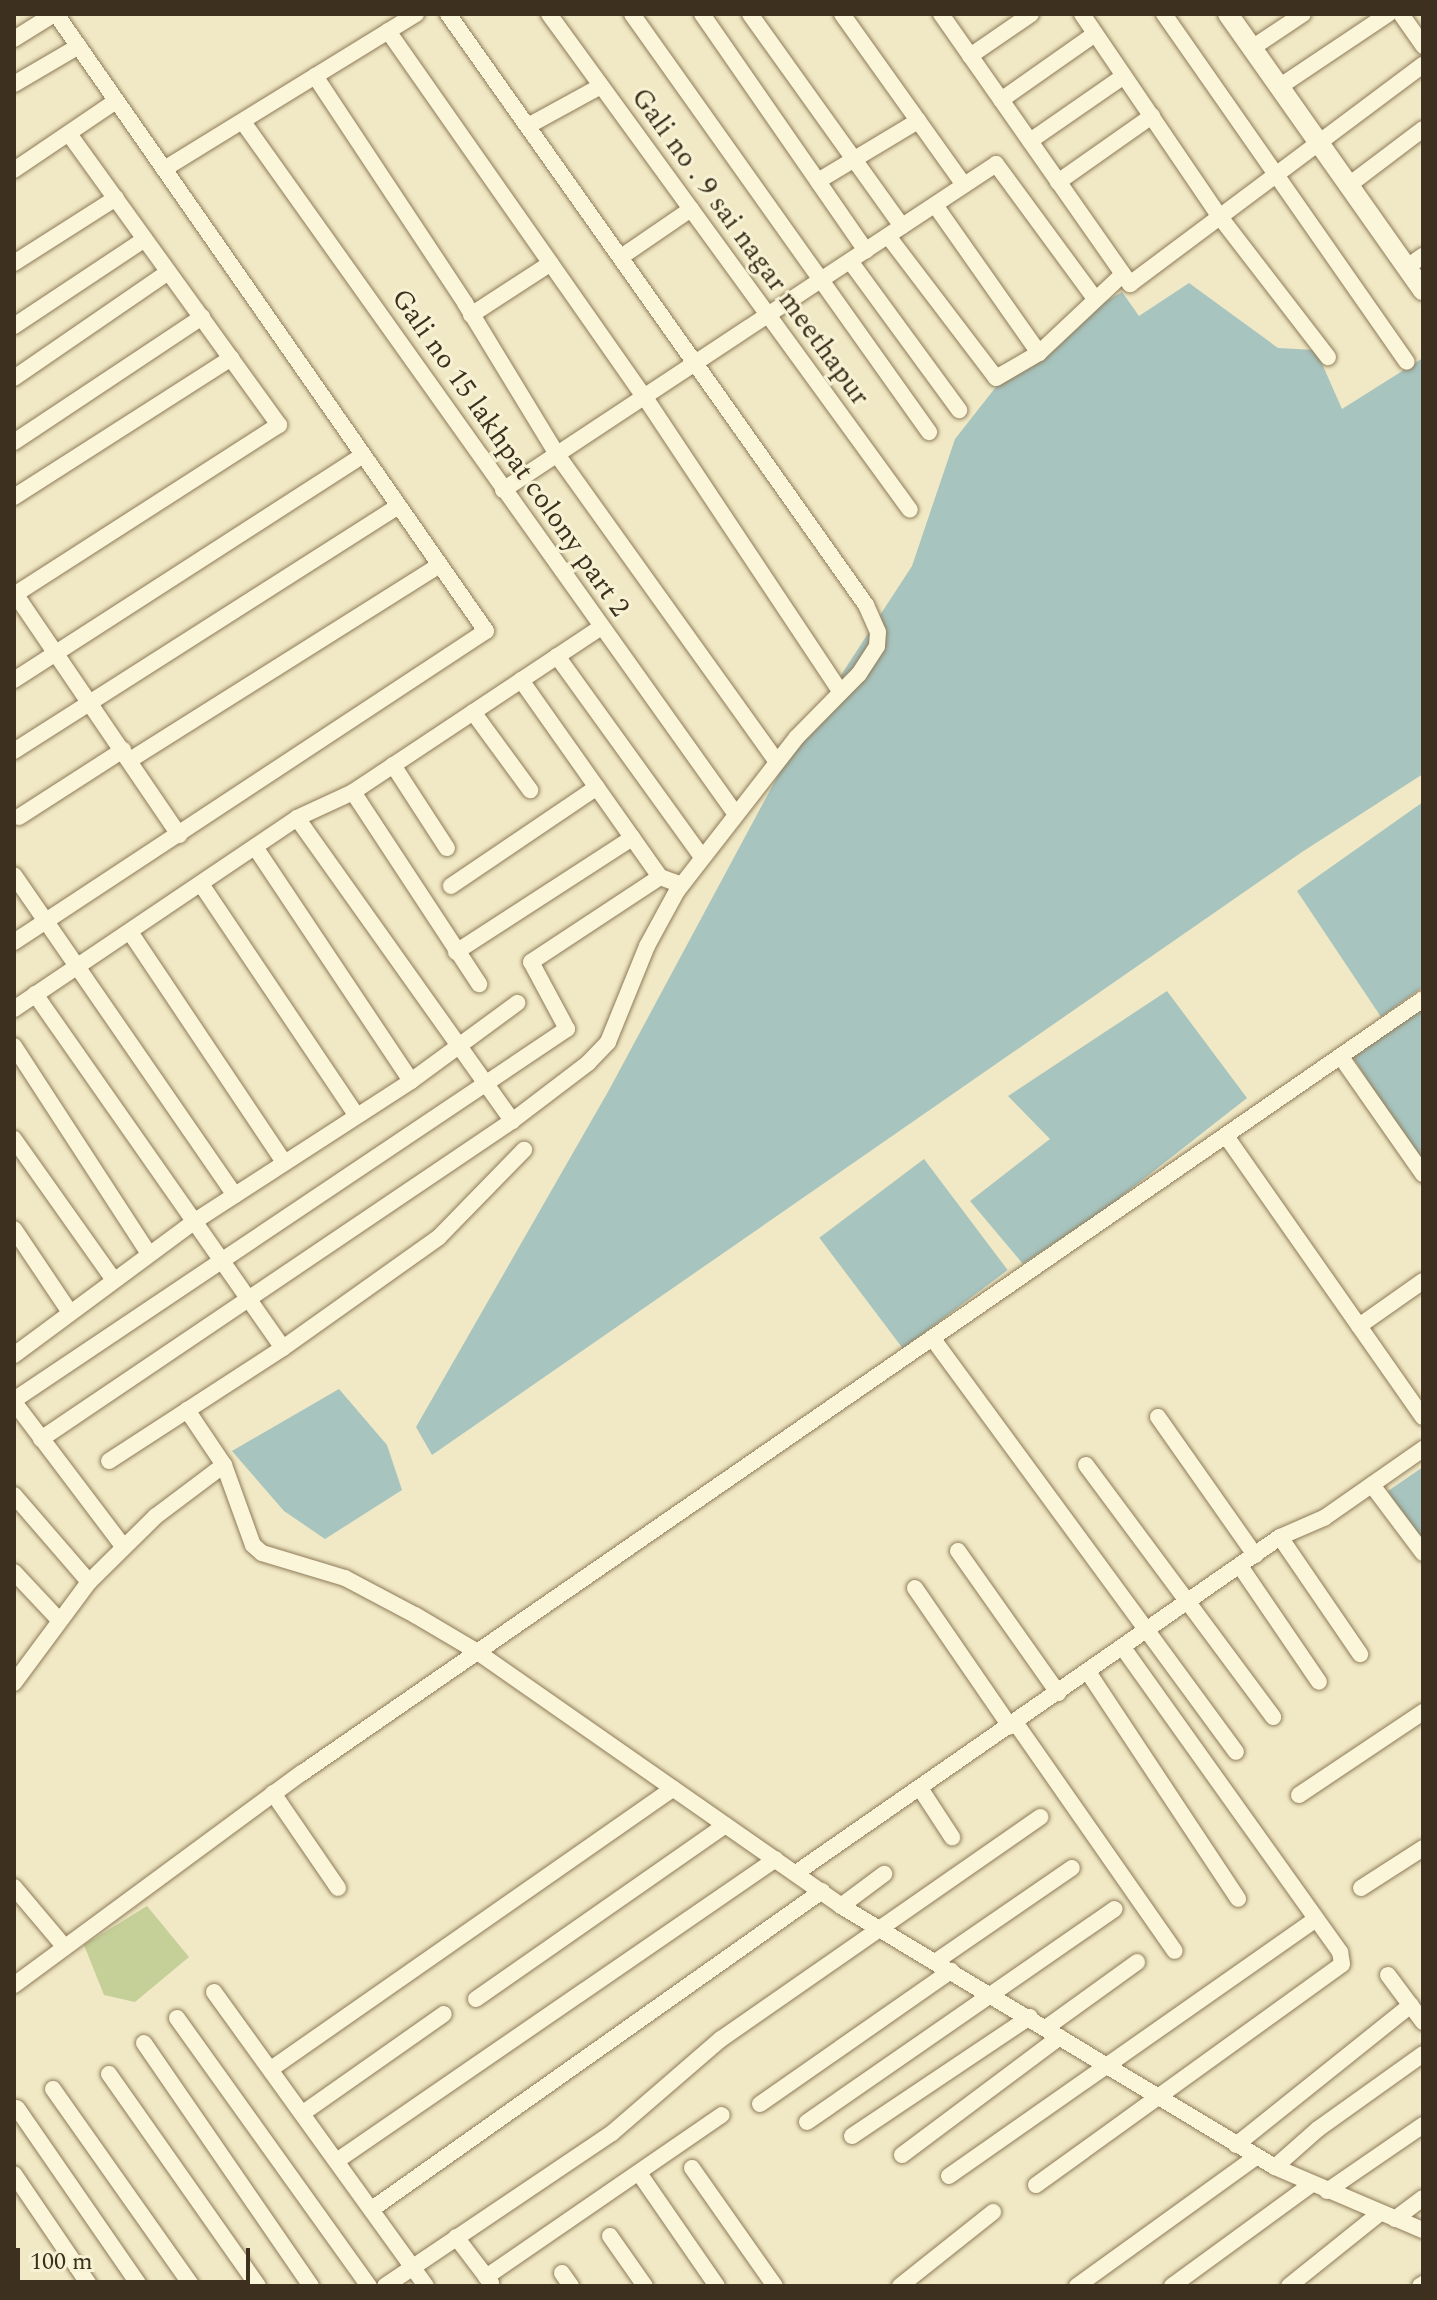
<!DOCTYPE html>
<style>
body{margin:0}
#map{position:relative;width:1437px;height:2300px;overflow:hidden;background:#f1e9c5;font-family:Spectral,serif}
div>[style]{position:absolute}
.green>*{inset:0;background:#c4d098}
.water>*{inset:0;background:#a7c4bf;transform-origin:0 0}
.roads{filter:drop-shadow(0 0 2px #8e7b59) drop-shadow(0 0 2px #8e7b59)}
.minor>*{height:16px;margin:-8px;padding:0 8px;transform-origin:8px;border-radius:8px;background:#fbf5d9}
.tertiary>*{height:20px;margin:-10px;padding:0 10px;transform-origin:10px;border-radius:10px;background:#fbf5d9}
span{translate:-50% -50%;white-space:nowrap;text-align:center;line-height:1.15;-webkit-text-stroke:6px #f8f2d5;paint-order:stroke}
.street-label{font-size:28px;color:#3d301e}
.frame{position:absolute;inset:0;border:16px solid #3d301e;pointer-events:none}
.scale{position:absolute;left:16px;top:2248px;width:234px;height:36px;box-sizing:border-box;border:4px solid #3d301e;border-top:0;padding-left:10px;font-size:24px;line-height:28px;white-space:nowrap;color:#3d301e;-webkit-text-stroke:6px #f8f2d5;paint-order:stroke}
</style>
<div id="map">
<div class="green">
<i style="clip-path:polygon(147px 1906px,189px 1957px,135px 2002px,104px 1995px,84px 1945px)"></i>
</div>
<div class="water">
<i style="clip-path:polygon(1189px 283px,1278px 348px,1316px 350px,1342px 409px,1423px 358px,1423px 774px,1302px 852px,432px 1455px,416px 1427px,609px 1090px,789px 755px,912px 566px,955px 439px,1003px 378px,1082px 315px,1122px 292px,1139px 316px)"></i>
<i style="clip-path:polygon(1423px 802px,1423px 987px,1381px 1017px,1297px 891px)"></i>
<i style="clip-path:polygon(1167px 991px,1247px 1098px,1104px 1210px,1023px 1264px,970px 1201px,1050px 1139px,1008px 1096px)"></i>
<i style="clip-path:polygon(1423px 1007px,1423px 1166px,1352px 1056px)"></i>
<i style="left:924px;top:1159px;width:139px;height:131px;rotate:53deg"></i>
<i style="clip-path:polygon(339px 1389px,387px 1445px,402px 1490px,325px 1539px,284px 1511px,232px 1451px)"></i>
<i style="clip-path:polygon(1423px 1467px,1423px 1548px,1388px 1491px)"></i>
</div>
<div class="roads">
<div class="minor">
<i style="left:549px;top:14px;width:613px;rotate:53.95deg"></i>
<i style="left:632px;top:14px;width:513px;rotate:54.61deg"></i>
<i style="left:702px;top:14px;width:288px;rotate:55.3deg"></i>
<i style="left:750px;top:14px;width:261px;rotate:54.4deg"></i>
<i style="left:842px;top:14px;width:210px;rotate:54.5deg"></i>
<i style="left:941px;top:14px;width:330px;rotate:55deg"></i>
<i style="left:1130px;top:284px;width:366px;rotate:-36.8deg"></i>
<i style="left:1082px;top:14px;width:245px;rotate:55.8deg"></i>
<i style="left:1220px;top:217px;width:177px;rotate:52.4deg"></i>
<i style="left:1164px;top:14px;width:424px;rotate:55.1deg"></i>
<i style="left:1401px;top:14px;width:39px;rotate:55deg"></i>
<i style="left:388px;top:31px;width:449px;rotate:55deg"></i>
<i style="left:646px;top:399px;width:351px;rotate:56.4deg"></i>
<i style="left:14px;top:39px;width:47px;rotate:-32deg"></i>
<i style="left:1252px;top:48px;width:61px;rotate:-33.7deg"></i>
<i style="left:970px;top:56px;width:74px;rotate:-34.5deg"></i>
<i style="left:315px;top:76px;width:272px;rotate:56.5deg"></i>
<i style="left:465px;top:303px;width:179px;rotate:58.7deg"></i>
<i style="left:558px;top:456px;width:376px;rotate:54.4deg"></i>
<i style="left:14px;top:84px;width:75px;rotate:-30.3deg"></i>
<i style="left:1279px;top:87px;width:131px;rotate:-33.8deg"></i>
<i style="left:1001px;top:100px;width:115px;rotate:-35.1deg"></i>
<i style="left:243px;top:122px;width:848px;rotate:54.55deg"></i>
<i style="left:528px;top:126px;width:83px;rotate:-28.7deg"></i>
<i style="left:1030px;top:141px;width:114px;rotate:-34.7deg"></i>
<i style="left:164px;top:169px;width:296px;rotate:-31.6deg"></i>
<i style="left:14px;top:170px;width:123px;rotate:-34.1deg"></i>
<i style="left:818px;top:181px;width:117px;rotate:-31deg"></i>
<i style="left:1058px;top:182px;width:115px;rotate:-35.1deg"></i>
<i style="left:1349px;top:185px;width:93px;rotate:-37.1deg"></i>
<i style="left:935px;top:205px;width:181px;rotate:54.9deg"></i>
<i style="left:888px;top:236px;width:178px;rotate:52.7deg"></i>
<i style="left:996px;top:378px;width:50px;rotate:-30.2deg"></i>
<i style="left:1039px;top:353px;width:115px;rotate:-43.2deg"></i>
<i style="left:621px;top:257px;width:85px;rotate:-34.4deg"></i>
<i style="left:850px;top:261px;width:185px;rotate:53.8deg"></i>
<i style="left:14px;top:263px;width:121px;rotate:-32.5deg"></i>
<i style="left:1407px;top:267px;width:19px;rotate:-35deg"></i>
<i style="left:471px;top:315px;width:95px;rotate:-33deg"></i>
<i style="left:14px;top:326px;width:157px;rotate:-33.6deg"></i>
<i style="left:14px;top:378px;width:187px;rotate:-34.5deg"></i>
<i style="left:14px;top:442px;width:226px;rotate:-33.6deg"></i>
<i style="left:503px;top:490px;width:591px;rotate:-33.47deg"></i>
<i style="left:996px;top:164px;width:167px;rotate:53.7deg"></i>
<i style="left:14px;top:497px;width:258px;rotate:-32.6deg"></i>
<i style="left:14px;top:592px;width:294px;rotate:55.8deg"></i>
<i style="left:14px;top:595px;width:315px;rotate:-32.7deg"></i>
<i style="left:279px;top:425px;width:357px;rotate:-125.8deg"></i>
<i style="left:557px;top:656px;width:248px;rotate:54.2deg"></i>
<i style="left:14px;top:680px;width:415px;rotate:-32.8deg"></i>
<i style="left:521px;top:680px;width:241px;rotate:54.8deg"></i>
<i style="left:473px;top:712px;width:97px;rotate:53.8deg"></i>
<i style="left:14px;top:751px;width:456px;rotate:-32.5deg"></i>
<i style="left:130px;top:760px;width:366px;rotate:-32.2deg"></i>
<i style="left:393px;top:765px;width:99px;rotate:57deg"></i>
<i style="left:353px;top:792px;width:230px;rotate:56.7deg"></i>
<i style="left:19px;top:817px;width:124px;rotate:-32.8deg"></i>
<i style="left:297px;top:818px;width:372px;rotate:54.6deg"></i>
<i style="left:255px;top:847px;width:281px;rotate:56.3deg"></i>
<i style="left:14px;top:875px;width:389px;rotate:55.4deg"></i>
<i style="left:201px;top:884px;width:278px;rotate:56.1deg"></i>
<i style="left:451px;top:886px;width:176px;rotate:-34.1deg"></i>
<i style="left:130px;top:932px;width:277px;rotate:56.2deg"></i>
<i style="left:14px;top:942px;width:565px;rotate:-33.38deg"></i>
<i style="left:486px;top:631px;width:752px;rotate:-124.87deg"></i>
<i style="left:456px;top:952px;width:210px;rotate:-32.9deg"></i>
<i style="left:35px;top:994px;width:432px;rotate:55deg"></i>
<i style="left:14px;top:1009px;width:341px;rotate:-34deg"></i>
<i style="left:297px;top:818px;width:62px;rotate:-24.9deg"></i>
<i style="left:353px;top:792px;width:298px;rotate:-33.6deg"></i>
<i style="left:14px;top:1046px;width:248px;rotate:57deg"></i>
<i style="left:1341px;top:1057px;width:143px;rotate:55deg"></i>
<i style="left:1226px;top:1136px;width:343px;rotate:55deg"></i>
<i style="left:14px;top:1139px;width:173px;rotate:54.7deg"></i>
<i style="left:14px;top:1229px;width:99px;rotate:56.1deg"></i>
<i style="left:1359px;top:1326px;width:78px;rotate:-35.1deg"></i>
<i style="left:933px;top:1339px;width:512px;rotate:53.73deg"></i>
<i style="left:14px;top:1355px;width:225px;rotate:-36.5deg"></i>
<i style="left:195px;top:1221px;width:257px;rotate:-32.9deg"></i>
<i style="left:411px;top:1081px;width:132px;rotate:-36.3deg"></i>
<i style="left:14px;top:1400px;width:666px;rotate:-33.86deg"></i>
<i style="left:567px;top:1029px;width:76px;rotate:-118.2deg"></i>
<i style="left:531px;top:962px;width:154px;rotate:-33.4deg"></i>
<i style="left:660px;top:877px;width:23px;rotate:20deg"></i>
<i style="left:14px;top:1402px;width:181px;rotate:52.9deg"></i>
<i style="left:187px;top:1410px;width:66px;rotate:56.1deg"></i>
<i style="left:224px;top:1465px;width:85px;rotate:70.1deg"></i>
<i style="left:253px;top:1545px;width:12px;rotate:42deg"></i>
<i style="left:262px;top:1553px;width:87px;rotate:16.8deg"></i>
<i style="left:345px;top:1578px;width:79px;rotate:27.9deg"></i>
<i style="left:415px;top:1615px;width:71px;rotate:30.5deg"></i>
<i style="left:476px;top:1651px;width:445px;rotate:34.9deg"></i>
<i style="left:841px;top:1906px;width:506px;rotate:31.02deg"></i>
<i style="left:1275px;top:2167px;width:161px;rotate:23.1deg"></i>
<i style="left:1158px;top:1417px;width:169px;rotate:54.9deg"></i>
<i style="left:41px;top:1439px;width:568px;rotate:-34.03deg"></i>
<i style="left:512px;top:1121px;width:96px;rotate:-37.3deg"></i>
<i style="left:588px;top:1063px;width:29px;rotate:-46deg"></i>
<i style="left:608px;top:1042px;width:104px;rotate:-67.9deg"></i>
<i style="left:647px;top:946px;width:63px;rotate:-61.4deg"></i>
<i style="left:677px;top:891px;width:194px;rotate:-52.1deg"></i>
<i style="left:796px;top:738px;width:90px;rotate:-45.5deg"></i>
<i style="left:859px;top:674px;width:33px;rotate:-57deg"></i>
<i style="left:877px;top:646px;width:14px;rotate:-86deg"></i>
<i style="left:878px;top:632px;width:30px;rotate:-114deg"></i>
<i style="left:866px;top:605px;width:724px;rotate:-125.27deg"></i>
<i style="left:109px;top:1461px;width:207px;rotate:-33deg"></i>
<i style="left:283px;top:1348px;width:191px;rotate:-35.4deg"></i>
<i style="left:439px;top:1237px;width:122px;rotate:-45.7deg"></i>
<i style="left:1086px;top:1465px;width:314px;rotate:53.4deg"></i>
<i style="left:1372px;top:1485px;width:85px;rotate:53.1deg"></i>
<i style="left:14px;top:1495px;width:115px;rotate:49.2deg"></i>
<i style="left:1280px;top:1537px;width:142px;rotate:55.6deg"></i>
<i style="left:958px;top:1551px;width:174px;rotate:54.8deg"></i>
<i style="left:1240px;top:1566px;width:140px;rotate:55.7deg"></i>
<i style="left:14px;top:1572px;width:66px;rotate:46.8deg"></i>
<i style="left:915px;top:1588px;width:168px;rotate:55.5deg"></i>
<i style="left:1088px;top:1672px;width:272px;rotate:56.5deg"></i>
<i style="left:14px;top:1683px;width:126px;rotate:-53.4deg"></i>
<i style="left:89px;top:1582px;width:94px;rotate:-44.6deg"></i>
<i style="left:156px;top:1516px;width:85px;rotate:-36.9deg"></i>
<i style="left:1015px;top:1722px;width:279px;rotate:55.1deg"></i>
<i style="left:920px;top:1788px;width:59px;rotate:56.9deg"></i>
<i style="left:273px;top:1793px;width:115px;rotate:55.6deg"></i>
<i style="left:1299px;top:1795px;width:149px;rotate:-33.8deg"></i>
<i style="left:796px;top:1873px;width:589px;rotate:-34.77deg"></i>
<i style="left:1280px;top:1537px;width:48px;rotate:-23.4deg"></i>
<i style="left:1324px;top:1518px;width:121px;rotate:-34.9deg"></i>
<i style="left:14px;top:1887px;width:76px;rotate:49.8deg"></i>
<i style="left:1361px;top:1888px;width:74px;rotate:-32.8deg"></i>
<i style="left:841px;top:1906px;width:54px;rotate:-36.7deg"></i>
<i style="left:935px;top:1962px;width:166px;rotate:-34.5deg"></i>
<i style="left:1388px;top:1975px;width:59px;rotate:53.3deg"></i>
<i style="left:14px;top:1985px;width:358px;rotate:-36.4deg"></i>
<i style="left:302px;top:1773px;width:1362px;rotate:-34.62deg"></i>
<i style="left:214px;top:1992px;width:362px;rotate:54.2deg"></i>
<i style="left:476px;top:1999px;width:304px;rotate:-34.9deg"></i>
<i style="left:177px;top:2018px;width:330px;rotate:54.4deg"></i>
<i style="left:1047px;top:2027px;width:111px;rotate:-35.8deg"></i>
<i style="left:144px;top:2043px;width:295px;rotate:55.5deg"></i>
<i style="left:271px;top:2069px;width:490px;rotate:-34.9deg"></i>
<i style="left:109px;top:2074px;width:259px;rotate:54.9deg"></i>
<i style="left:53px;top:2089px;width:241px;rotate:54.8deg"></i>
<i style="left:760px;top:2104px;width:233px;rotate:-34.9deg"></i>
<i style="left:17px;top:2108px;width:216px;rotate:55.4deg"></i>
<i style="left:303px;top:2113px;width:172px;rotate:-35.1deg"></i>
<i style="left:807px;top:2122px;width:374px;rotate:-34.7deg"></i>
<i style="left:852px;top:2136px;width:214px;rotate:-33.8deg"></i>
<i style="left:1236px;top:2145px;width:224px;rotate:-38.7deg"></i>
<i style="left:902px;top:2155px;width:197px;rotate:-36.8deg"></i>
<i style="left:338px;top:2160px;width:531px;rotate:-34.5deg"></i>
<i style="left:1275px;top:2167px;width:57px;rotate:-41.5deg"></i>
<i style="left:1318px;top:2129px;width:129px;rotate:-35.5deg"></i>
<i style="left:692px;top:2168px;width:144px;rotate:54.9deg"></i>
<i style="left:639px;top:2173px;width:137px;rotate:55.4deg"></i>
<i style="left:14px;top:2174px;width:135px;rotate:55.8deg"></i>
<i style="left:949px;top:2176px;width:447px;rotate:-35deg"></i>
<i style="left:1036px;top:2185px;width:377px;rotate:-35.8deg"></i>
<i style="left:1342px;top:1964px;width:12px;rotate:-99deg"></i>
<i style="left:1340px;top:1952px;width:374px;rotate:-125.5deg"></i>
<i style="left:1327px;top:2191px;width:116px;rotate:-34.5deg"></i>
<i style="left:372px;top:2209px;width:551px;rotate:-35.25deg"></i>
<i style="left:1395px;top:2219px;width:35px;rotate:-37deg"></i>
<i style="left:610px;top:2236px;width:61px;rotate:55deg"></i>
<i style="left:456px;top:2237px;width:58px;rotate:52.7deg"></i>
<i style="left:562px;top:2273px;width:16px;rotate:55deg"></i>
<i style="left:486px;top:2277px;width:286px;rotate:-34.5deg"></i>
<i style="left:385px;top:2286px;width:274px;rotate:-34deg"></i>
<i style="left:612px;top:2133px;width:144px;rotate:-40.8deg"></i>
<i style="left:721px;top:2039px;width:389px;rotate:-34.8deg"></i>
<i style="left:900px;top:2286px;width:119px;rotate:-38.5deg"></i>
<i style="left:1077px;top:2286px;width:221px;rotate:-35.8deg"></i>
<i style="left:1172px;top:2286px;width:173px;rotate:-36.1deg"></i>
<i style="left:1289px;top:2286px;width:117px;rotate:-38.7deg"></i>
<i style="left:1420px;top:2286px;width:4px;rotate:-34deg"></i>
</div>
<div class="tertiary">
<i style="left:1228px;top:14px;width:338px;rotate:54.8deg"></i>
</div>
</div>
<div class="street-label">
<span style="left:750px;top:247px;rotate:54deg">Gali no . 9 sai nagar meethapur</span>
<span style="left:510px;top:453px;rotate:55deg">Gali no 15 lakhpat colony part 2</span>
</div>
<div class="frame"></div>
<div class="scale">100 m</div>
</div>
